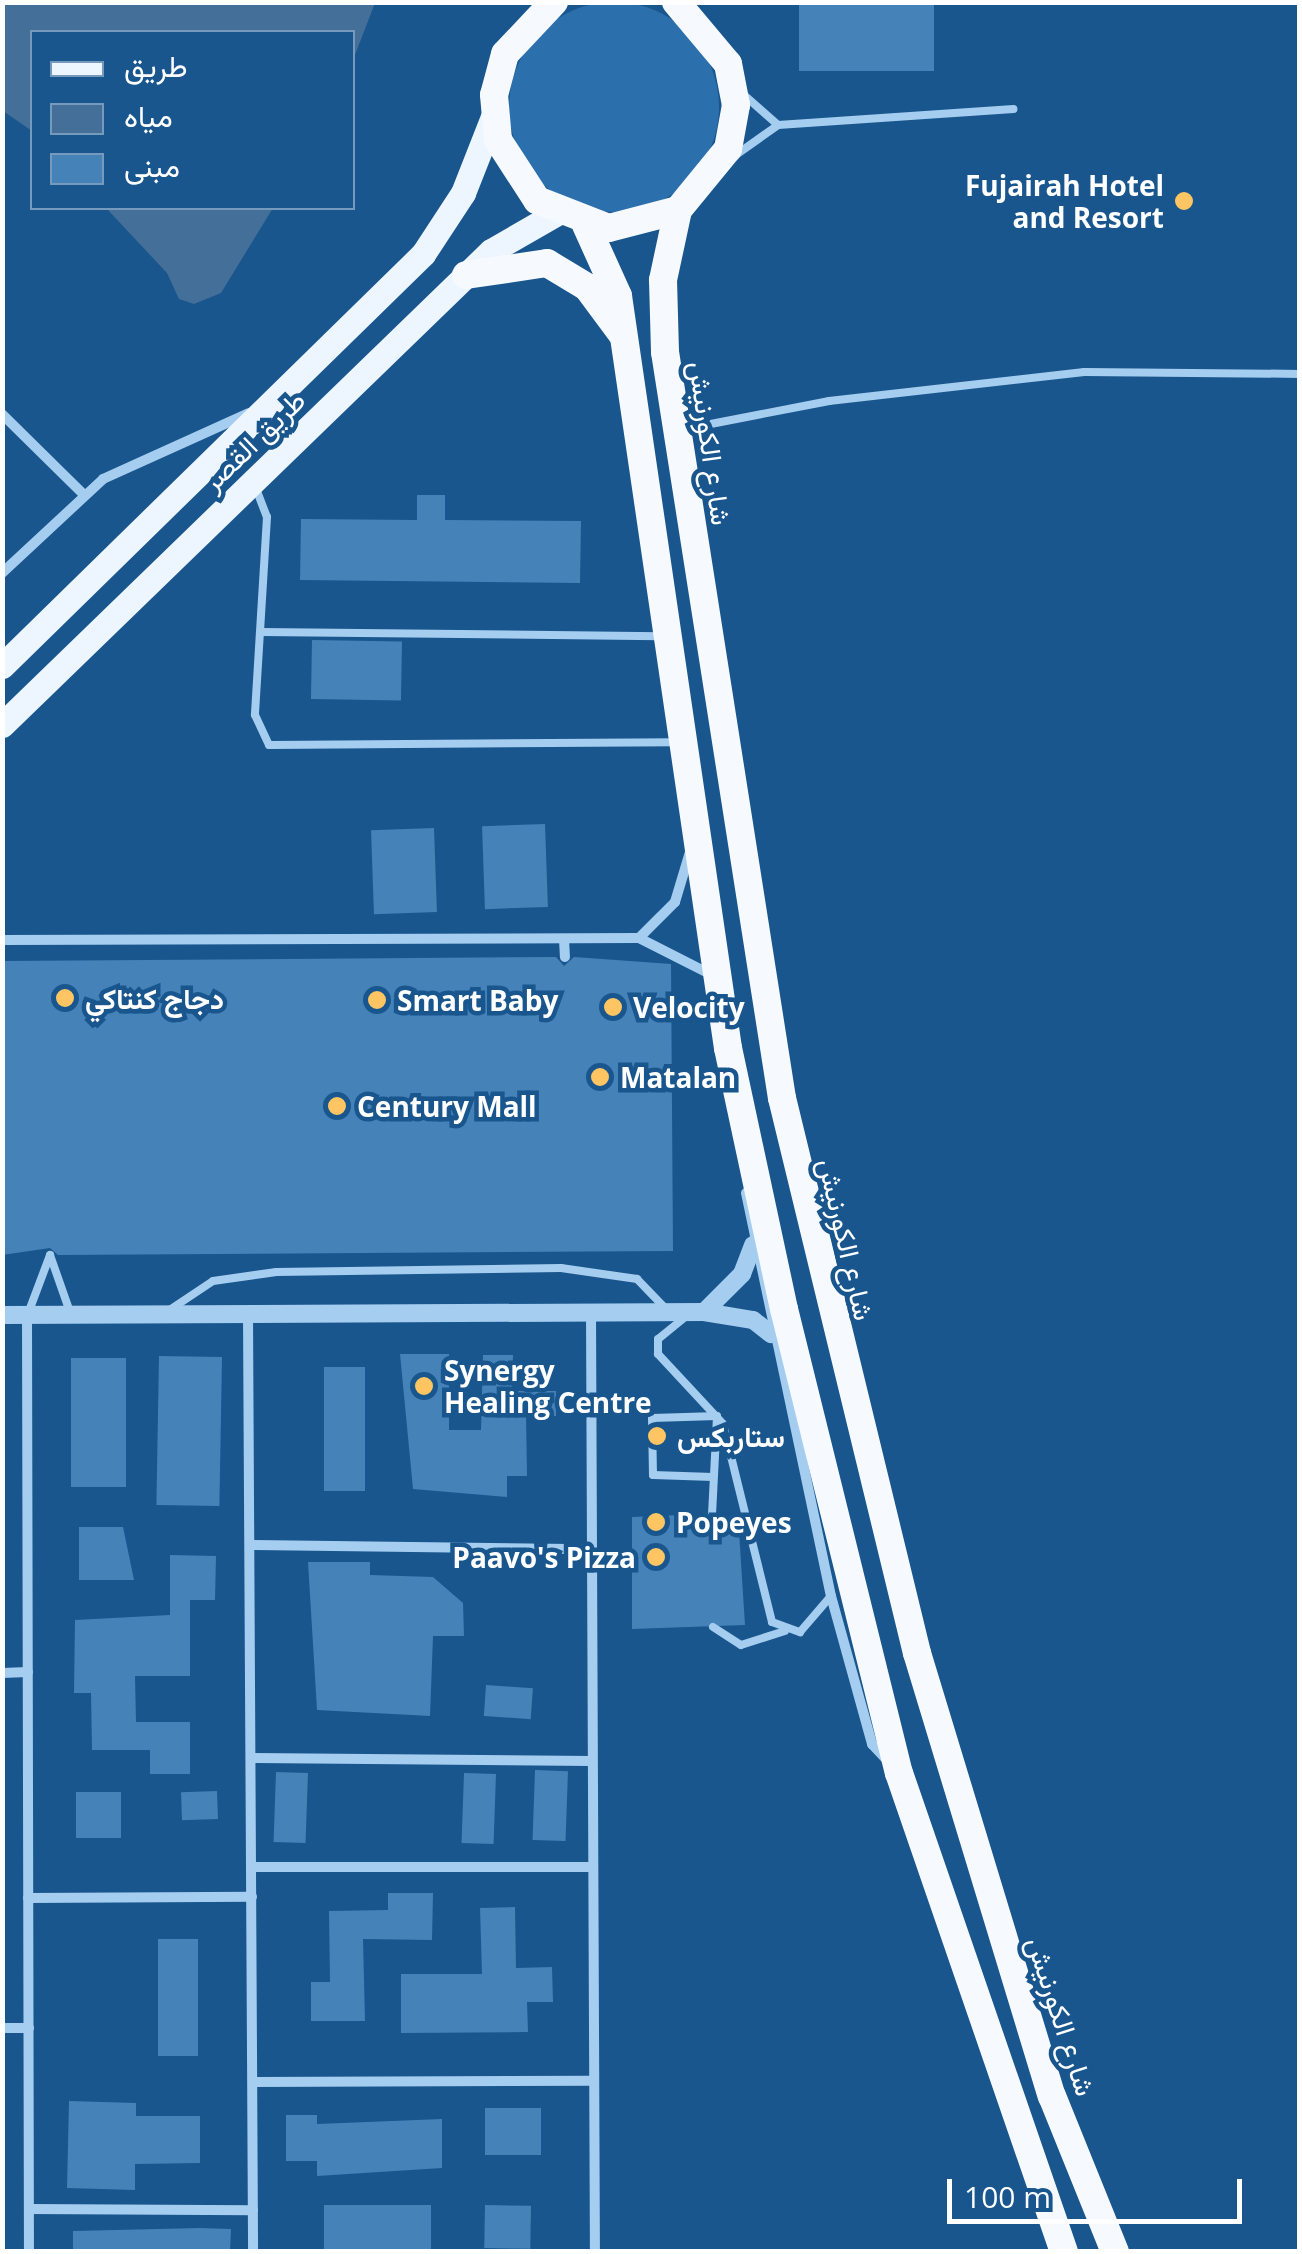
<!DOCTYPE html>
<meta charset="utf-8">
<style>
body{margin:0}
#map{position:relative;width:1302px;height:2254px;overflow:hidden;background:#19568e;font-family:"Open Sans",Vazirmatn,sans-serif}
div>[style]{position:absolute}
.green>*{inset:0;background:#2b70ad}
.round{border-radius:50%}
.water>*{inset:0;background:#446f98}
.building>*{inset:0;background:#4582b8;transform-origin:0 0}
.service>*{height:8px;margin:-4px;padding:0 4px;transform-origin:4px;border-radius:4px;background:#a5cdef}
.minor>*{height:10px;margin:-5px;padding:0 5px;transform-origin:5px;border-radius:5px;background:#a5cdef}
.tertiary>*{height:18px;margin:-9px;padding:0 9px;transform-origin:9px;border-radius:9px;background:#a5cdef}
.primary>*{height:25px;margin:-12.5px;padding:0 12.5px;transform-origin:12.5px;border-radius:12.5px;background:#edf6ff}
.trunk>*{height:28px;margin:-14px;padding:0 14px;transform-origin:14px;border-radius:14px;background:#f6faff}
.dots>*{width:28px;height:28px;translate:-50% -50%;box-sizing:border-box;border:5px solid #19568e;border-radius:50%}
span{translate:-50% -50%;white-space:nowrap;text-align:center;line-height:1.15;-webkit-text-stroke:9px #19568e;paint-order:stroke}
.poi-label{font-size:28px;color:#fff;font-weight:700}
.right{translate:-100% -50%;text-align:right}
.left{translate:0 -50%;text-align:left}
.street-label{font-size:28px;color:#fff}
.frame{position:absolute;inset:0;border:5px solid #fff;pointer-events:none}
.legend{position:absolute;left:30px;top:30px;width:325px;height:180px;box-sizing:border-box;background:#19568e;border:2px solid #759abb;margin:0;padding:12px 18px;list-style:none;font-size:30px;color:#fff}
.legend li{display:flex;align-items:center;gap:20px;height:50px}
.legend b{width:50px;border:2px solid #759abb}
.scale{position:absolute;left:947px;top:2179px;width:295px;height:45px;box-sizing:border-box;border:5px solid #fff;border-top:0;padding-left:12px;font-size:30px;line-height:35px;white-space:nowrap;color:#fff;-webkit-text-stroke:8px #19568e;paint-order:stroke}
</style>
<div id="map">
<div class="green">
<i class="round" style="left:509px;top:2px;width:210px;height:210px"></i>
</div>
<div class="water">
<i style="clip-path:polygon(2px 3px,3px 2px,375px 3px,353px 60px,352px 32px,32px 32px,32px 131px,3px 111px)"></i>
<i style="clip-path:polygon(106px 208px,273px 208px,221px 293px,194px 304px,179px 299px,167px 273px)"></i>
</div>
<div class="building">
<i style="left:799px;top:2px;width:135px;height:69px"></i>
<i style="clip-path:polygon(417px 495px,445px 495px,445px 520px,581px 521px,580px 583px,300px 580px,301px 519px,417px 520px)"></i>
<i style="left:312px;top:640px;width:90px;height:59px;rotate:1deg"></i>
<i style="left:545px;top:824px;width:83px;height:63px;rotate:88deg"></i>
<i style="left:434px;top:828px;width:84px;height:63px;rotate:88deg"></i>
<i style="clip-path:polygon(556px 957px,564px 966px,574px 957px,671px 964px,673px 1251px,58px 1255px,50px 1248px,2px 1255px,2px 961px)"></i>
<i style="clip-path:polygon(400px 1354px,449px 1354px,449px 1430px,481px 1430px,483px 1355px,513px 1355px,512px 1391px,556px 1391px,556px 1416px,526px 1415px,527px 1476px,507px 1476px,507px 1497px,413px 1489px)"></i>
<i style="left:159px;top:1356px;width:63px;height:149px;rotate:1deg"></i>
<i style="left:71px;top:1358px;width:55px;height:129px"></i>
<i style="left:324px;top:1367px;width:41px;height:124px"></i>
<i style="clip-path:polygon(705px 1514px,713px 1522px,738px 1515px,745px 1625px,632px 1629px,632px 1517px)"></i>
<i style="clip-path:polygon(79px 1527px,123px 1527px,134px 1580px,79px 1580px)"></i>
<i style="clip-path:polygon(170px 1555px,216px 1556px,215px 1600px,190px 1600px,190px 1676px,135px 1676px,136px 1722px,190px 1722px,190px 1774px,150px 1774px,150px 1750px,92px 1750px,91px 1693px,74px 1693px,75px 1620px,170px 1615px)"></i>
<i style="clip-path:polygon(308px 1562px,370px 1562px,370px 1575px,433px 1577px,463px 1603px,464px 1636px,433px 1636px,430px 1716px,317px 1710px)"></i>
<i style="left:486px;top:1685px;width:47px;height:31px;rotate:4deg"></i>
<i style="left:535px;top:1770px;width:33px;height:70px;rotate:2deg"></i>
<i style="left:276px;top:1772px;width:32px;height:70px;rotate:2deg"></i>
<i style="left:464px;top:1773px;width:32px;height:70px;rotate:2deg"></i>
<i style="left:217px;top:1791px;width:28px;height:36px;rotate:88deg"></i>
<i style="left:76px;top:1792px;width:45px;height:46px"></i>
<i style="clip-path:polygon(388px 1893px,433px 1893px,432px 1940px,363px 1939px,365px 2021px,311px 2021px,311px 1982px,330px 1982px,329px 1911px,388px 1910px)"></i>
<i style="clip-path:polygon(515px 1907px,516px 1968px,552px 1967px,553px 2002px,527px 2002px,528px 2032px,401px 2033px,401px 1974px,482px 1974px,480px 1908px)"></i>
<i style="left:158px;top:1939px;width:40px;height:117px"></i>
<i style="clip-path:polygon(69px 2101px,136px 2103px,136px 2116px,200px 2116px,200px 2163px,135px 2164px,135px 2190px,67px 2188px)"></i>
<i style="left:485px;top:2108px;width:56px;height:47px"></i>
<i style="clip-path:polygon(286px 2115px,317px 2115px,317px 2124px,442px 2119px,442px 2168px,317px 2176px,317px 2161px,286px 2161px)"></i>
<i style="left:324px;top:2205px;width:107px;height:45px"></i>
<i style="left:485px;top:2205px;width:46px;height:43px;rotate:1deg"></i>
<i style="clip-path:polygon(200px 2228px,231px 2229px,230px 2252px,73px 2252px,73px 2231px)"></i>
</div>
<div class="service">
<i style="left:744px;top:95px;width:45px;rotate:41.4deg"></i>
<i style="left:733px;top:157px;width:55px;rotate:-35.4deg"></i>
<i style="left:778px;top:125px;width:236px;rotate:-3.9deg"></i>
<i style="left:685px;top:429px;width:147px;rotate:-11deg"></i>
<i style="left:829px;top:401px;width:257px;rotate:-6.5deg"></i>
<i style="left:1084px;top:372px;width:216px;rotate:0.5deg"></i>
<i style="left:255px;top:486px;width:33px;rotate:69deg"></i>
<i style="left:267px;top:517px;width:198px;rotate:93.5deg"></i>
<i style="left:255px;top:715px;width:33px;rotate:65deg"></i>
<i style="left:269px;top:745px;width:408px;rotate:-0.4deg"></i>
<i style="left:261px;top:632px;width:400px;rotate:0.6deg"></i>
<i style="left:50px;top:1255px;width:60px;rotate:70.7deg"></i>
<i style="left:171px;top:1309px;width:50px;rotate:-33.7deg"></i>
<i style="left:213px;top:1281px;width:64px;rotate:-8.1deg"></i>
<i style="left:276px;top:1272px;width:285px;rotate:-0.8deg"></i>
<i style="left:561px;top:1268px;width:77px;rotate:8.2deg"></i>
<i style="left:637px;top:1279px;width:40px;rotate:46deg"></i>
<i style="left:29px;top:1311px;width:60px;rotate:-69.4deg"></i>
<i style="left:684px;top:1318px;width:33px;rotate:141deg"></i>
<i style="left:658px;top:1339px;width:15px;rotate:90deg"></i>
<i style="left:658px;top:1354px;width:96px;rotate:47.1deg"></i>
<i style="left:723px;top:1424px;width:204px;rotate:76.1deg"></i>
<i style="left:772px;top:1622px;width:30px;rotate:20deg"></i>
<i style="left:800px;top:1632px;width:48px;rotate:-49.3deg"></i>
<i style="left:712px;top:1515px;width:99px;rotate:-87.1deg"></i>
<i style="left:717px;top:1416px;width:65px;rotate:178.2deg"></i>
<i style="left:652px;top:1418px;width:57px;rotate:89deg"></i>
<i style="left:653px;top:1475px;width:60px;rotate:1.9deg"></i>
<i style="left:713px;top:1627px;width:33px;rotate:33deg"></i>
<i style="left:741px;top:1645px;width:46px;rotate:-17.7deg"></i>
</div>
<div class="minor">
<i style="left:2px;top:414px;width:114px;rotate:44.6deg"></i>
<i style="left:2px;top:573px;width:138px;rotate:-42.9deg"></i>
<i style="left:103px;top:479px;width:160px;rotate:-24.3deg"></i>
<i style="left:639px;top:938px;width:51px;rotate:-45deg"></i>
<i style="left:675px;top:902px;width:52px;rotate:-73.3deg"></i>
<i style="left:564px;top:939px;width:18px;rotate:87deg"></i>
<i style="left:2px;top:940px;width:637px;rotate:-0.18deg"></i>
<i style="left:639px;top:938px;width:82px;rotate:26.9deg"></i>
<i style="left:746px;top:1193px;width:412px;rotate:78.1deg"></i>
<i style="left:831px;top:1596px;width:154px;rotate:74.5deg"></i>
<i style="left:872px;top:1744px;width:23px;rotate:47deg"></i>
<i style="left:591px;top:1312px;width:940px;rotate:89.76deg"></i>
<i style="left:248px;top:1314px;width:938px;rotate:89.69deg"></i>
<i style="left:27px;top:1315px;width:937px;rotate:89.88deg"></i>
<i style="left:250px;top:1545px;width:341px;rotate:0.7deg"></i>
<i style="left:2px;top:1673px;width:26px;rotate:-2deg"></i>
<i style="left:251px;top:1758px;width:340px;rotate:0.5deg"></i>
<i style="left:251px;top:1867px;width:340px"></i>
<i style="left:28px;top:1898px;width:224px;rotate:-0.3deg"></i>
<i style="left:2px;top:2028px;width:27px"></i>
<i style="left:253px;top:2082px;width:339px;rotate:-0.2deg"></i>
<i style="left:29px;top:2209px;width:224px;rotate:0.3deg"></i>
</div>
<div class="tertiary">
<i style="left:704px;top:1312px;width:54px;rotate:-45deg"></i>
<i style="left:742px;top:1274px;width:31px;rotate:-69deg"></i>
<i style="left:2px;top:1315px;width:702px;rotate:-0.24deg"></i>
<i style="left:704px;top:1312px;width:50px;rotate:9.3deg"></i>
<i style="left:753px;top:1320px;width:23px;rotate:38deg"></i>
</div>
<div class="primary">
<i style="left:2px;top:666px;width:589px;rotate:-44.38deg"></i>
<i style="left:423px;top:254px;width:73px;rotate:-56.7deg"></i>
<i style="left:463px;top:193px;width:82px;rotate:-68.5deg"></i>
<i style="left:2px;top:725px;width:681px;rotate:-44.11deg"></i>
<i style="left:491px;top:251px;width:76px;rotate:-29.9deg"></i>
</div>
<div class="trunk">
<i style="left:554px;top:2px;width:71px;rotate:133.3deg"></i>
<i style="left:505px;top:54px;width:42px;rotate:105deg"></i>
<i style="left:494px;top:95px;width:45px;rotate:84.9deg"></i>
<i style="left:498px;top:140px;width:72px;rotate:57deg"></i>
<i style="left:537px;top:200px;width:77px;rotate:21.3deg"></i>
<i style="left:609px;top:228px;width:71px;rotate:-14.6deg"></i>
<i style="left:678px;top:210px;width:79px;rotate:-50.7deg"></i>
<i style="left:728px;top:149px;width:45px;rotate:-79.7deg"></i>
<i style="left:736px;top:105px;width:42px;rotate:-101deg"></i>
<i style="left:728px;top:64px;width:81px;rotate:-130deg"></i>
<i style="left:678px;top:210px;width:72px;rotate:102.1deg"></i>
<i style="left:663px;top:280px;width:72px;rotate:88.4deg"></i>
<i style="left:665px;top:352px;width:755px;rotate:81.09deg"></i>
<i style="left:782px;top:1098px;width:571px;rotate:76.33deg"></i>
<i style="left:917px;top:1653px;width:463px;rotate:73.1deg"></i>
<i style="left:1052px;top:2096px;width:168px;rotate:68deg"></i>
<i style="left:586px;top:225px;width:78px;rotate:65.7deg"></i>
<i style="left:618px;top:296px;width:760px;rotate:81.68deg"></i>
<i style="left:728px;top:1048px;width:267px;rotate:77.9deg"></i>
<i style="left:784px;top:1309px;width:478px;rotate:76.1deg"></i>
<i style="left:899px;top:1773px;width:507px;rotate:70.99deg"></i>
<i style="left:466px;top:275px;width:82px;rotate:-8.4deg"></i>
<i style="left:547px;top:263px;width:47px;rotate:31deg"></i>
<i style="left:587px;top:287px;width:59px;rotate:53.3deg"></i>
</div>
<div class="dots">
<i style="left:1184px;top:201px;background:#ffc563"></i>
<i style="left:65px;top:998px;background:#ffc563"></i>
<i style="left:377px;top:1000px;background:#ffc563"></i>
<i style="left:613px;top:1007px;background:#ffc563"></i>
<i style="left:600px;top:1077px;background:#ffc563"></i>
<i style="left:337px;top:1106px;background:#ffc563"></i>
<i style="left:424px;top:1386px;background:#ffc563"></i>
<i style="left:657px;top:1436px;background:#ffc563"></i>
<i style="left:656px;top:1522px;background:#ffc563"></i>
<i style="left:656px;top:1557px;background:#ffc563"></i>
</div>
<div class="poi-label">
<span class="right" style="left:1164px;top:201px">Fujairah Hotel<br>and Resort</span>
<span class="left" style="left:85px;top:998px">دجاج كنتاكي</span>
<span class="left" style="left:397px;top:1000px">Smart Baby</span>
<span class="left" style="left:633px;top:1007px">Velocity</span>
<span class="left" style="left:620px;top:1077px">Matalan</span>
<span class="left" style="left:357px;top:1106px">Century Mall</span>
<span class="left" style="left:444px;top:1386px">Synergy<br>Healing Centre</span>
<span class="left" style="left:677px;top:1436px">ستاربكس</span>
<span class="left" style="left:676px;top:1522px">Popeyes</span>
<span class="right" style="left:636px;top:1557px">Paavo's Pizza</span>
</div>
<div class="street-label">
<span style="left:253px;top:440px;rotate:-44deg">طريق القصر</span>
<span style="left:711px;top:443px;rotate:82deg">شارع الكورنيش</span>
<span style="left:847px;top:1239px;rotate:77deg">شارع الكورنيش</span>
<span style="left:1062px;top:2016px;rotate:72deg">شارع الكورنيش</span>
</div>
<div class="frame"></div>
<ul class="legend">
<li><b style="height:12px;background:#edf6ff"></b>طريق</li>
<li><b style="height:28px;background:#446f98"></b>مياه</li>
<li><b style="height:28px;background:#4582b8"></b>مبنى</li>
</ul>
<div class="scale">100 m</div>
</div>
